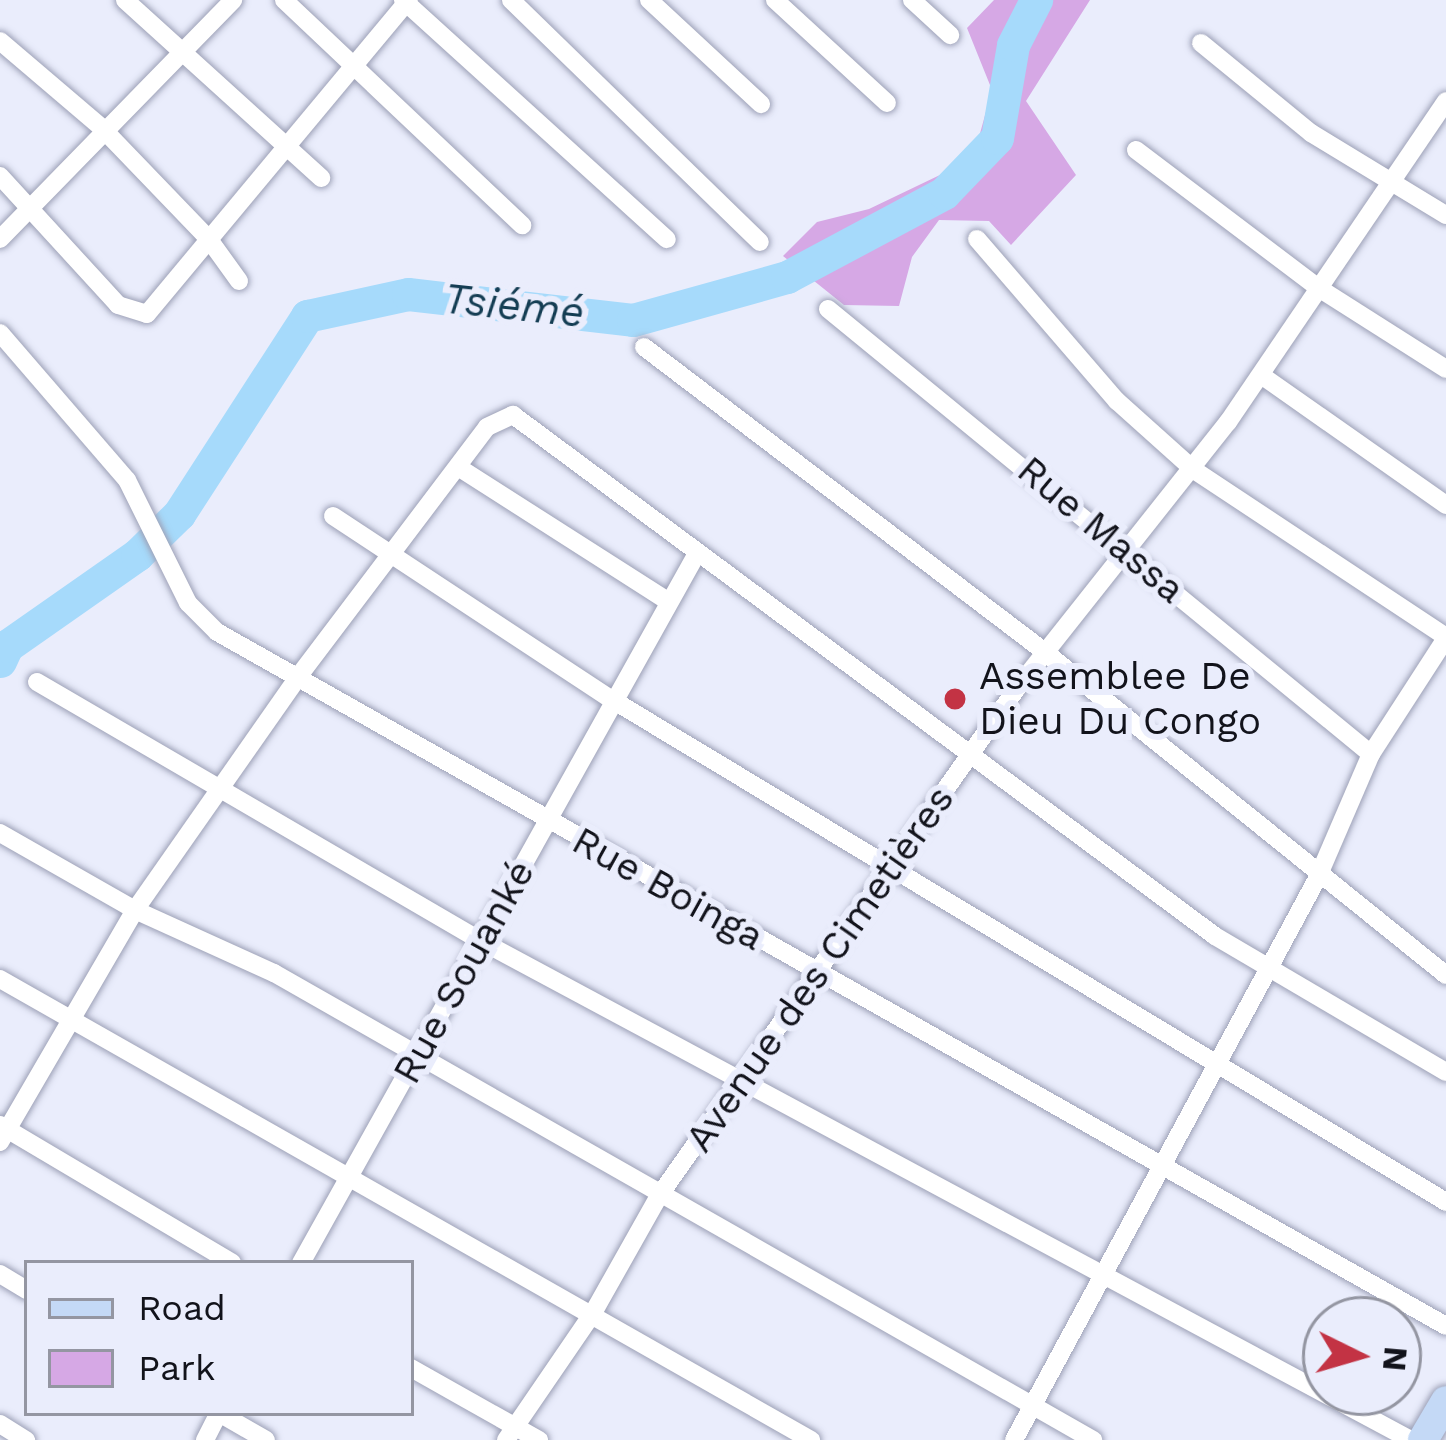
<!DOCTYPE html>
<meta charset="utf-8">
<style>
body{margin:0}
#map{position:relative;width:1446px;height:1440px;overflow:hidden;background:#eaedfc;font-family:"Work Sans",sans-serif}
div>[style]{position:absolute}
.green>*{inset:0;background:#d6a8e5}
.river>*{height:33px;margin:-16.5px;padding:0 16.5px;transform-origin:16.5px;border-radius:16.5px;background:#a6dafb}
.roads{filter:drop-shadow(0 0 3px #9da1b7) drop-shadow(0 0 3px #9da1b7)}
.street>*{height:18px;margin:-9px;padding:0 9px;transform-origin:9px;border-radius:9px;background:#fff}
.primary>*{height:30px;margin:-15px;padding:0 15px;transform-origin:15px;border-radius:15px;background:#c4d9f6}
.dots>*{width:33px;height:33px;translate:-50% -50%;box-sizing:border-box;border:6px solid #eaedfc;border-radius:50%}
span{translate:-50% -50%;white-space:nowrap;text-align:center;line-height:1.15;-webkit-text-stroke:12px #eaedfc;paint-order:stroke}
.street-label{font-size:39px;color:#12131b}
.poi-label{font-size:39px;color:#12131b}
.left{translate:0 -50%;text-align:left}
.water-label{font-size:42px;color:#143d53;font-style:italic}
.legend{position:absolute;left:24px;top:1260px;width:390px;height:156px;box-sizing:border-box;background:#eaedfc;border:3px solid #9496a2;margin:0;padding:15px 21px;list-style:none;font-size:36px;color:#12131b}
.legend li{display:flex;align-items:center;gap:24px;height:60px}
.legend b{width:60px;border:3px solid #9496a2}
.north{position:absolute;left:1302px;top:1296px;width:120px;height:120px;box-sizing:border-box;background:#eaedfc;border:3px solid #9496a2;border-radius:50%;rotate:95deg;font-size:33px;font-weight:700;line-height:48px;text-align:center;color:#12131b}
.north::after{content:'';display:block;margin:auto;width:42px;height:54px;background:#c33344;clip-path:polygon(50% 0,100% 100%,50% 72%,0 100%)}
</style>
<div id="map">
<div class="green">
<i style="clip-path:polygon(994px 0,1090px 0,1026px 101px,1076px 175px,1011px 245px,989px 221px,939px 220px,912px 257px,899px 306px,844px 305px,783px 256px,817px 222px,869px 209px,942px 174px,979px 137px,992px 90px,967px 28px)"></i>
</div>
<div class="river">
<i style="left:0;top:661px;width:17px;rotate:-65deg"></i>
<i style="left:7px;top:646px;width:159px;rotate:-35deg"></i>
<i style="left:137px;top:555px;width:59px;rotate:-44.3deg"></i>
<i style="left:179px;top:514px;width:236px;rotate:-57.1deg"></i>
<i style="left:307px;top:316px;width:103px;rotate:-12.3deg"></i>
<i style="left:408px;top:294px;width:226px;rotate:6.6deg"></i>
<i style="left:633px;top:320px;width:160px;rotate:-15.6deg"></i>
<i style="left:787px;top:277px;width:178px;rotate:-28.1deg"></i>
<i style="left:944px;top:193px;width:76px;rotate:-46.1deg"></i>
<i style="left:997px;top:138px;width:94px;rotate:-80.2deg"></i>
<i style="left:1013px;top:45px;width:51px;rotate:-62.9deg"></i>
</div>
<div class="roads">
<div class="street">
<i style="left:125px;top:0;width:265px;rotate:42.2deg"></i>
<i style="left:284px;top:0;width:328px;rotate:43.4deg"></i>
<i style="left:403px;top:0;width:356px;rotate:42.2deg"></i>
<i style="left:511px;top:0;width:347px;rotate:44.2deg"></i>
<i style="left:649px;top:0;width:153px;rotate:42.9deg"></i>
<i style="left:775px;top:0;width:152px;rotate:42.6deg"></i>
<i style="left:912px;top:0;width:52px;rotate:42.6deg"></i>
<i style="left:0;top:41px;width:133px;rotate:40.4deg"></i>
<i style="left:101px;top:127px;width:154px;rotate:46.1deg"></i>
<i style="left:208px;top:238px;width:53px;rotate:54.2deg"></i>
<i style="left:1201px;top:43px;width:142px;rotate:39.3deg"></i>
<i style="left:1311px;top:133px;width:158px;rotate:31.3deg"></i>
<i style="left:1136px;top:150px;width:227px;rotate:37.1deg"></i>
<i style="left:1317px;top:287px;width:153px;rotate:32.4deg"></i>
<i style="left:0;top:176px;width:175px;rotate:47.5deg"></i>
<i style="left:118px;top:305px;width:30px;rotate:17deg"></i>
<i style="left:147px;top:314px;width:409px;rotate:-50.2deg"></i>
<i style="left:0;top:239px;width:334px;rotate:-45.7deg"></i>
<i style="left:977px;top:239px;width:214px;rotate:49.2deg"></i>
<i style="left:1117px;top:401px;width:103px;rotate:41.9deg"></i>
<i style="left:1194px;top:470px;width:302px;rotate:33.5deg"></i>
<i style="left:828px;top:309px;width:702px;rotate:39.34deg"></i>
<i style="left:0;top:333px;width:194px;rotate:49.2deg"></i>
<i style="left:127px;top:480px;width:137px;rotate:63.6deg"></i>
<i style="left:188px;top:603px;width:41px;rotate:45deg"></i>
<i style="left:217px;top:632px;width:1411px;rotate:29.45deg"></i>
<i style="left:644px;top:347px;width:504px;rotate:37.26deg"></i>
<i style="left:1045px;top:652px;width:515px;rotate:38.85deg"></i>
<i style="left:1261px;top:375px;width:226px;rotate:35.1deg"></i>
<i style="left:458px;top:467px;width:250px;rotate:32.6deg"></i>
<i style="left:333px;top:516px;width:333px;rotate:33.4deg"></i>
<i style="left:611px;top:699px;width:975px;rotate:31.06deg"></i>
<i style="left:37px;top:682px;width:514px;rotate:30.26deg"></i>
<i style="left:481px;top:941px;width:1055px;rotate:28.22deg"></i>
<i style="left:0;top:833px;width:155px;rotate:29.7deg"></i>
<i style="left:135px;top:910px;width:153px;rotate:24.4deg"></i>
<i style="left:274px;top:973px;width:943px;rotate:29.69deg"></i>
<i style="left:0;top:979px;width:933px;rotate:29.62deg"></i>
<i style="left:0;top:1125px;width:270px;rotate:30.7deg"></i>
<i style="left:0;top:1142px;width:268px;rotate:-59.8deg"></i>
<i style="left:135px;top:910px;width:284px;rotate:-55deg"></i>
<i style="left:298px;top:677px;width:313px;rotate:-52.9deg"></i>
<i style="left:487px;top:427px;width:29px;rotate:-25deg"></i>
<i style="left:513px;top:415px;width:874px;rotate:36.58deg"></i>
<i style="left:1215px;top:936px;width:268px;rotate:30.5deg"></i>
<i style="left:301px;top:1263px;width:811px;rotate:-60.84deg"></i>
<i style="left:0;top:1274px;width:31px;rotate:31deg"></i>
<i style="left:411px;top:1368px;width:147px;rotate:29.4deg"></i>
<i style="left:219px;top:1413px;width:54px;rotate:29.9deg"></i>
<i style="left:0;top:1424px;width:31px;rotate:32deg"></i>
<i style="left:205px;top:1440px;width:30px;rotate:-63deg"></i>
<i style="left:506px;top:1440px;width:154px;rotate:-55.6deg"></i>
<i style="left:593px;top:1313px;width:134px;rotate:-60.6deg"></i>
<i style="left:659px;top:1196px;width:621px;rotate:-54.83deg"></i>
<i style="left:1017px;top:688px;width:340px;rotate:-51.6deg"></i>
<i style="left:1228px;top:422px;width:388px;rotate:-55.8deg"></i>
<i style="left:1014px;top:1440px;width:640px;rotate:-61.63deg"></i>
<i style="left:1318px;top:877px;width:134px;rotate:-66.7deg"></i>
<i style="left:1371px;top:754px;width:138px;rotate:-57.1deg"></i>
</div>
<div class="primary">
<i style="left:1423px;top:1440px;width:45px;rotate:-59.5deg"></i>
</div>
</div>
<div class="dots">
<i style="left:955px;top:699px;background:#c33344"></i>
</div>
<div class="street-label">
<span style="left:1101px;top:530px;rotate:40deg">Rue Massa</span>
<span style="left:668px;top:889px;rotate:29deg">Rue Boinga</span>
<span style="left:820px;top:969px;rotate:-55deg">Avenue des Cimetières</span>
<span style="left:464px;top:972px;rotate:-61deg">Rue Souanké</span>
</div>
<div class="poi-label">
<span class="left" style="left:979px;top:699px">Assemblee De<br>Dieu Du Congo</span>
</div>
<div class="water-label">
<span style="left:514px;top:306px;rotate:6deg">Tsiémé</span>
</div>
<ul class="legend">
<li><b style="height:15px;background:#c4d9f6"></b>Road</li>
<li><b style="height:33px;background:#d6a8e5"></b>Park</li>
</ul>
<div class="north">N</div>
</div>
